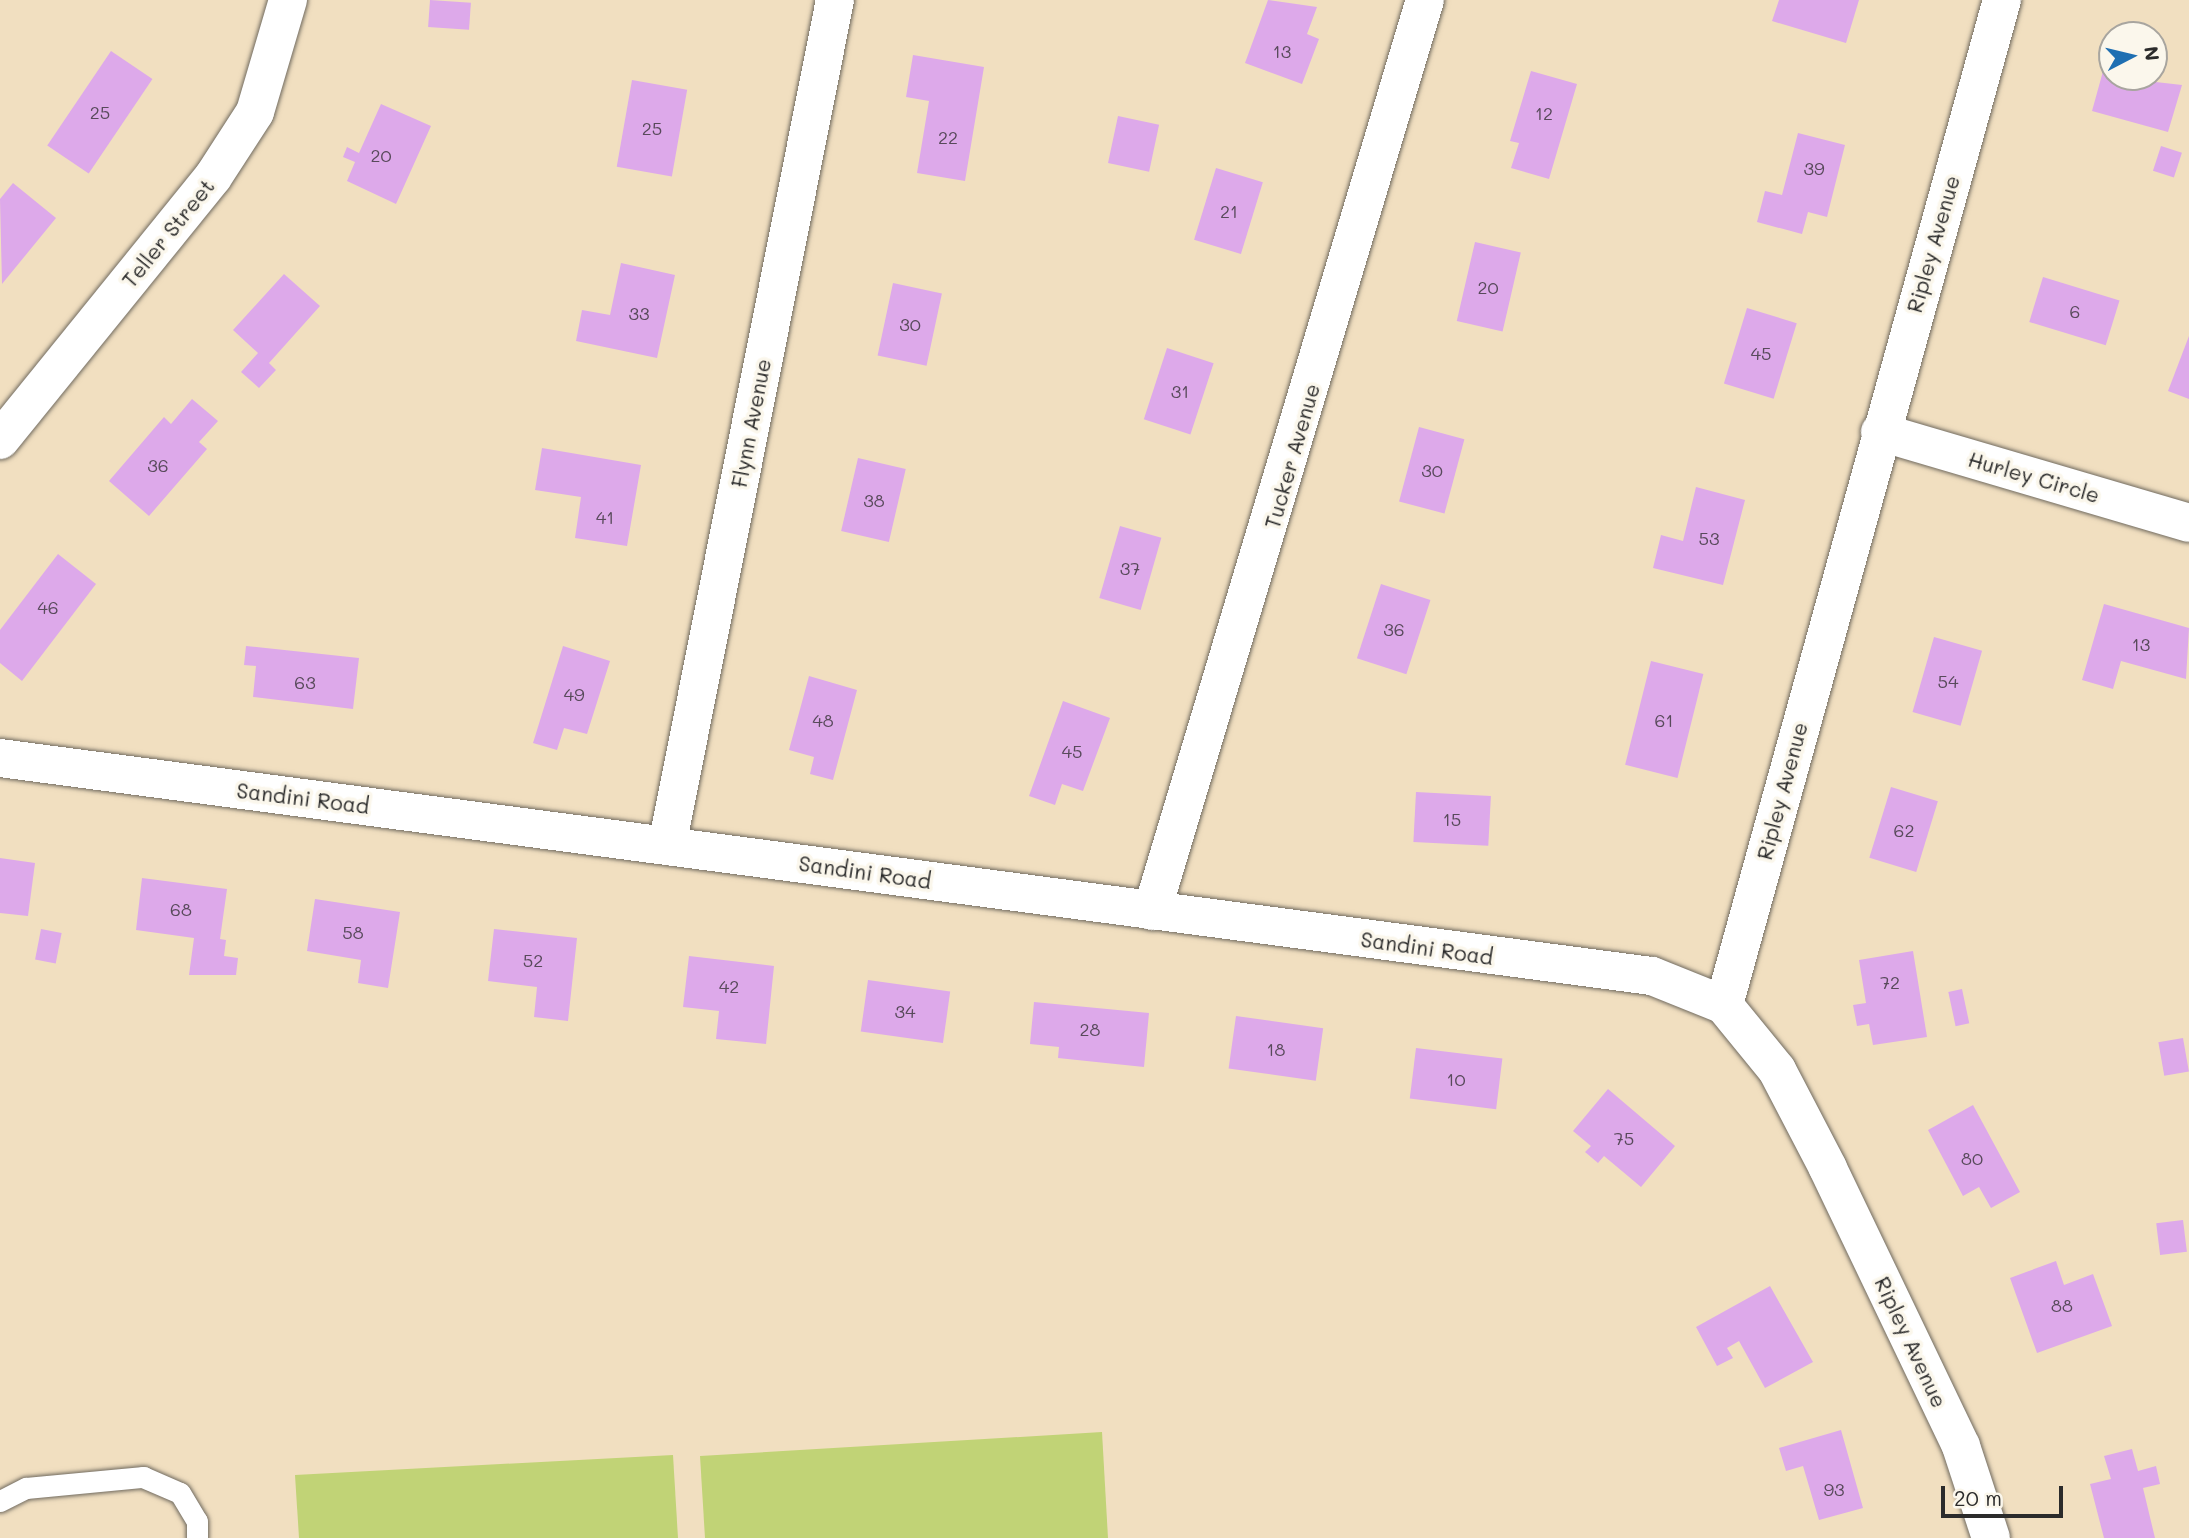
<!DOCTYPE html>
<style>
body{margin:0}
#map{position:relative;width:2189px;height:1538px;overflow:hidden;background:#f1dfc0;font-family:Mali,sans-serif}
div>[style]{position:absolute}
.green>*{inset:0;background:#c1d376}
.building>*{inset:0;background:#dda9ea;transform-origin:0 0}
.roads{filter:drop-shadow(0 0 2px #706a5f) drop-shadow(0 0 2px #706a5f)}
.lane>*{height:21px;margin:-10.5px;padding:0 10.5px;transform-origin:10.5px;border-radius:10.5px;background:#fff}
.street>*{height:38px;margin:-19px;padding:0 19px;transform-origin:19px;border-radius:19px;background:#fff}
span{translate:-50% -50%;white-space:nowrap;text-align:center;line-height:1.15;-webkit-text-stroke:7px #fbf7ec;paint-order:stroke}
.number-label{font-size:18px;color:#584a5b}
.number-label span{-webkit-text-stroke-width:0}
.street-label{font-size:21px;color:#2b2b2b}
.north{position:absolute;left:2098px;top:21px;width:70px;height:70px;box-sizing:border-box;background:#fbf7ec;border:2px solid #a8a59f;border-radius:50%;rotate:83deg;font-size:19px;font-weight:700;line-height:28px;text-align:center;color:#2b2b2b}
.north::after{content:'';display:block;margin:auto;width:24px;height:32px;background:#1f6fb2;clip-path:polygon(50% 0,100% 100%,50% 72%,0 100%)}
.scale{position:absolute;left:1941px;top:1486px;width:122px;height:32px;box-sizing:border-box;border:4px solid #2b2b2b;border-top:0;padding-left:9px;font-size:21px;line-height:24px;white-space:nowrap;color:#2b2b2b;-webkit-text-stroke:5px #fbf7ec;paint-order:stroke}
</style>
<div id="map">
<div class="green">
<i style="clip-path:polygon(1102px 1432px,1108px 1538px,705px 1538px,700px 1456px)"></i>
<i style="clip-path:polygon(673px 1455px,678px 1538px,299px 1538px,295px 1475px)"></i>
</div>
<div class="building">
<i style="left:430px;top:0;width:41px;height:27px;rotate:4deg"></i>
<i style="clip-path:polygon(1268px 0,1317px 7px,1307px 34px,1319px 39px,1302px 84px,1245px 63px)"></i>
<i style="clip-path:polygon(1779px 0,1859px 0,1846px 43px,1772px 21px)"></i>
<i style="left:111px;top:51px;width:50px;height:114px;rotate:34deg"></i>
<i style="clip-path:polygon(913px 55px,984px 67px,965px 181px,917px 173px,929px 101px,906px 97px)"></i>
<i style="clip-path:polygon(2105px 64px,2112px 66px,2112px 77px,2182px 85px,2168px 132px,2092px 111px)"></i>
<i style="clip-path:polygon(1531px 71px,1577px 84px,1549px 179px,1511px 168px,1519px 143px,1510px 141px)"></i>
<i style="left:632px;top:80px;width:56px;height:88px;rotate:10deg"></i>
<i style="clip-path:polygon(381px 104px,431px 126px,396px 204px,347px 181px,355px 162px,343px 157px,347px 147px,359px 153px)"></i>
<i style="left:1118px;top:116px;width:42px;height:48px;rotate:12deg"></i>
<i style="clip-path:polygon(1798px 133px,1845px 145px,1827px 217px,1808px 212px,1802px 234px,1757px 222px,1765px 191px,1782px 195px)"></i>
<i style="left:2161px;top:146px;width:22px;height:26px;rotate:18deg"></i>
<i style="left:1216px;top:168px;width:49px;height:75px;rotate:17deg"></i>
<i style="clip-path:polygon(13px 183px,56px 218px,2px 284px,0 199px)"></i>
<i style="left:1475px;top:242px;width:47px;height:81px;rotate:13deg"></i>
<i style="clip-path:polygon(621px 263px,675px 275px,657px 358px,576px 341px,582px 310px,610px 315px)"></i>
<i style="clip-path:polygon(284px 274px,320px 306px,269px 363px,276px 370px,259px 388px,241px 372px,258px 353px,233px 330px)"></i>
<i style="left:2043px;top:277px;width:80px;height:47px;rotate:17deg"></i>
<i style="left:893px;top:283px;width:50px;height:74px;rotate:12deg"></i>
<i style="left:1747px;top:308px;width:52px;height:79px;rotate:17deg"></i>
<i style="clip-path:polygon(2189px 336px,2189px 399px,2168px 391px)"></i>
<i style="left:1167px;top:348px;width:49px;height:75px;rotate:18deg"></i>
<i style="clip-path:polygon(192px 399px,218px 421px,199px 442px,207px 449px,149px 516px,109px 481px,164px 417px,171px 424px)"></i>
<i style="left:1419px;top:427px;width:47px;height:77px;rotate:15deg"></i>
<i style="clip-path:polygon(542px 448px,641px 465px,627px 546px,575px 538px,581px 497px,535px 490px)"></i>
<i style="left:858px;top:458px;width:49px;height:75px;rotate:13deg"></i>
<i style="clip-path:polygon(1696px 487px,1745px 500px,1723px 585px,1653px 568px,1661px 535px,1683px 541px)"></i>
<i style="left:1120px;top:526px;width:43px;height:75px;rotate:16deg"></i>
<i style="clip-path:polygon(58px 554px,96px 584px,22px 681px,0 663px,0 630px)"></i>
<i style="left:1381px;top:584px;width:52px;height:78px;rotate:18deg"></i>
<i style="clip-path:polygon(2104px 604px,2189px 628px,2186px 679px,2121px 661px,2113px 689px,2082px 680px)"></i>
<i style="left:1934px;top:637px;width:50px;height:78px;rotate:16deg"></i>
<i style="clip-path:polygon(246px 646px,359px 658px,353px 709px,253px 697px,256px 666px,244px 665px)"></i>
<i style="clip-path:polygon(563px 646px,610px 661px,587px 734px,564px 728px,557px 750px,533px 743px)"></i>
<i style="left:1651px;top:661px;width:54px;height:107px;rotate:14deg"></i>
<i style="clip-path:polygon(809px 676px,857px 690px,833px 780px,810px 774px,814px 757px,789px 750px)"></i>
<i style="clip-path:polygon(1063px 701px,1110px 718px,1083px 791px,1062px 784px,1055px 805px,1029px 796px)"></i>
<i style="left:1891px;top:787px;width:49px;height:74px;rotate:17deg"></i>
<i style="left:1416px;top:792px;width:75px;height:50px;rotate:3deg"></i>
<i style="clip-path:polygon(0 858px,35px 863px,28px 916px,0 913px)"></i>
<i style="clip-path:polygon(142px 878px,227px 889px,220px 939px,226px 940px,224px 956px,238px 958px,236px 975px,189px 975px,194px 938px,136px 930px)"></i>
<i style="clip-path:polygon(315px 899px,400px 912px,388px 988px,358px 983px,361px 960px,307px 951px)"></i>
<i style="left:41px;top:929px;width:21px;height:31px;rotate:11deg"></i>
<i style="clip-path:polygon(494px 929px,577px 938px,568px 1021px,534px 1017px,537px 987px,488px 981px)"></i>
<i style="clip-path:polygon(1913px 951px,1927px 1037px,1873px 1045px,1869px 1024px,1857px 1026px,1853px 1005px,1866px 1003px,1859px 960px)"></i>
<i style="clip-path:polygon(689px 956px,774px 966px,766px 1044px,716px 1039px,719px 1011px,683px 1007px)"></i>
<i style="left:868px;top:980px;width:83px;height:52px;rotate:8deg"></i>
<i style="left:1962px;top:989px;width:35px;height:14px;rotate:78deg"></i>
<i style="clip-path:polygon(1034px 1002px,1149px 1013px,1144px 1067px,1058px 1058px,1059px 1047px,1030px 1044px)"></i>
<i style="left:1236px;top:1016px;width:88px;height:53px;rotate:8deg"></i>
<i style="left:2183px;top:1038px;width:34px;height:25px;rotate:80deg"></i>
<i style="left:1416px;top:1048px;width:87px;height:51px;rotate:7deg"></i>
<i style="clip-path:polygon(1608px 1089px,1675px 1146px,1641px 1187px,1604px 1156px,1598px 1163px,1585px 1152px,1591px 1146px,1573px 1131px)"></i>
<i style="clip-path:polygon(1973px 1105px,2020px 1192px,1991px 1208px,1979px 1187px,1963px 1196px,1928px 1130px)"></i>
<i style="left:2183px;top:1220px;width:32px;height:27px;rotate:83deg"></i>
<i style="clip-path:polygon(2056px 1261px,2064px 1285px,2093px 1274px,2112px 1326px,2037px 1353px,2010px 1278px)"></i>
<i style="clip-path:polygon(1770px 1286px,1813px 1362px,1765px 1388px,1739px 1341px,1727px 1348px,1733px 1358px,1717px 1366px,1696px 1327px)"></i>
<i style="clip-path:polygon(1841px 1430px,1863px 1508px,1819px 1520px,1803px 1466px,1786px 1471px,1779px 1448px)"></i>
<i style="clip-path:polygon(2132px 1449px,2138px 1471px,2156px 1466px,2160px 1484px,2143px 1488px,2155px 1538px,2104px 1538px,2090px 1484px,2111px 1479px,2104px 1456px)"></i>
</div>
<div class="roads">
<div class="lane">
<i style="left:0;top:1501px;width:29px;rotate:-27deg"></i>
<i style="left:26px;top:1488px;width:118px;rotate:-5.4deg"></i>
<i style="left:143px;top:1477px;width:40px;rotate:23.4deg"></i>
<i style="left:180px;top:1493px;width:33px;rotate:59deg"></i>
<i style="left:197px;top:1521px;width:17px;rotate:90deg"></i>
</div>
<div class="street">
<i style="left:1880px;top:432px;width:322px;rotate:16.4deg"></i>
<i style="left:0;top:440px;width:338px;rotate:-51deg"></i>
<i style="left:213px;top:177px;width:77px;rotate:-57.1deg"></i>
<i style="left:255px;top:112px;width:117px;rotate:-73.6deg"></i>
<i style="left:0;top:758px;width:1666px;rotate:7.52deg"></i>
<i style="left:1652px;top:976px;width:78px;rotate:21.9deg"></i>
<i style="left:667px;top:846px;width:863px;rotate:-78.77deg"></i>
<i style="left:1152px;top:911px;width:951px;rotate:-73.32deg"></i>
<i style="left:1991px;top:1538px;width:97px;rotate:-108.1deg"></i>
<i style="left:1961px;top:1446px;width:308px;rotate:-115.6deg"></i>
<i style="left:1828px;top:1168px;width:110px;rotate:-117.5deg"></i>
<i style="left:1777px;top:1070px;width:84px;rotate:-129.2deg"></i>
<i style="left:1724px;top:1005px;width:1043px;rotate:-74.54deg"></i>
</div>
</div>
<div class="number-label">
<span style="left:1282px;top:51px">13</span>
<span style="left:100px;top:112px">25</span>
<span style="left:1544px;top:113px">12</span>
<span style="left:652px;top:128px">25</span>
<span style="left:948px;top:137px">22</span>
<span style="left:381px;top:155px">20</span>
<span style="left:1814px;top:168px">39</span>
<span style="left:1229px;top:211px">21</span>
<span style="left:1488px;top:287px">20</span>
<span style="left:2075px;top:311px">6</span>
<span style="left:639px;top:313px">33</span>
<span style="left:910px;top:324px">30</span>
<span style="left:1761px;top:353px">45</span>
<span style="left:1180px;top:391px">31</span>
<span style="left:158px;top:465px">36</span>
<span style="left:1432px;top:470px">30</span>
<span style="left:874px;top:500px">38</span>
<span style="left:605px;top:517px">41</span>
<span style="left:1709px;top:538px">53</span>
<span style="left:1130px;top:568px">37</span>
<span style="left:48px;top:607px">46</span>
<span style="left:1394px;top:629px">36</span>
<span style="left:2141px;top:644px">13</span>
<span style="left:1948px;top:681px">54</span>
<span style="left:305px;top:682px">63</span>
<span style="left:574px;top:694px">49</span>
<span style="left:823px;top:720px">48</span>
<span style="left:1664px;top:720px">61</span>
<span style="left:1072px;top:751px">45</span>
<span style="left:1452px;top:819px">15</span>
<span style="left:1904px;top:830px">62</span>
<span style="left:181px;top:909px">68</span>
<span style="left:353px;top:932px">58</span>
<span style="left:533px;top:960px">52</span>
<span style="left:1890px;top:982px">72</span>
<span style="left:729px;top:986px">42</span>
<span style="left:905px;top:1011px">34</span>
<span style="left:1090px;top:1029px">28</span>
<span style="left:1276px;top:1049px">18</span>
<span style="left:1456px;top:1079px">10</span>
<span style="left:1624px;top:1138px">75</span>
<span style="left:1972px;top:1158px">80</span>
<span style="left:2062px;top:1305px">88</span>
<span style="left:1834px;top:1489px">93</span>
</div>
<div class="street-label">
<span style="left:168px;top:233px;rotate:-51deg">Teller Street</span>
<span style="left:1933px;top:244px;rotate:-74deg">Ripley Avenue</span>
<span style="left:751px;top:423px;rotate:-79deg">Flynn Avenue</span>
<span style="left:1292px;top:456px;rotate:-74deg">Tucker Avenue</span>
<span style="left:2034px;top:477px;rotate:16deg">Hurley Circle</span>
<span style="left:1782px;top:791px;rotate:-75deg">Ripley Avenue</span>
<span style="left:303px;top:798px;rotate:7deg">Sandini Road</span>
<span style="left:865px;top:872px;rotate:8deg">Sandini Road</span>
<span style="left:1427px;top:948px;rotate:8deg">Sandini Road</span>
<span style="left:1911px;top:1342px;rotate:65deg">Ripley Avenue</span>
</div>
<div class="north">N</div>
<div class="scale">20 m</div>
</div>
